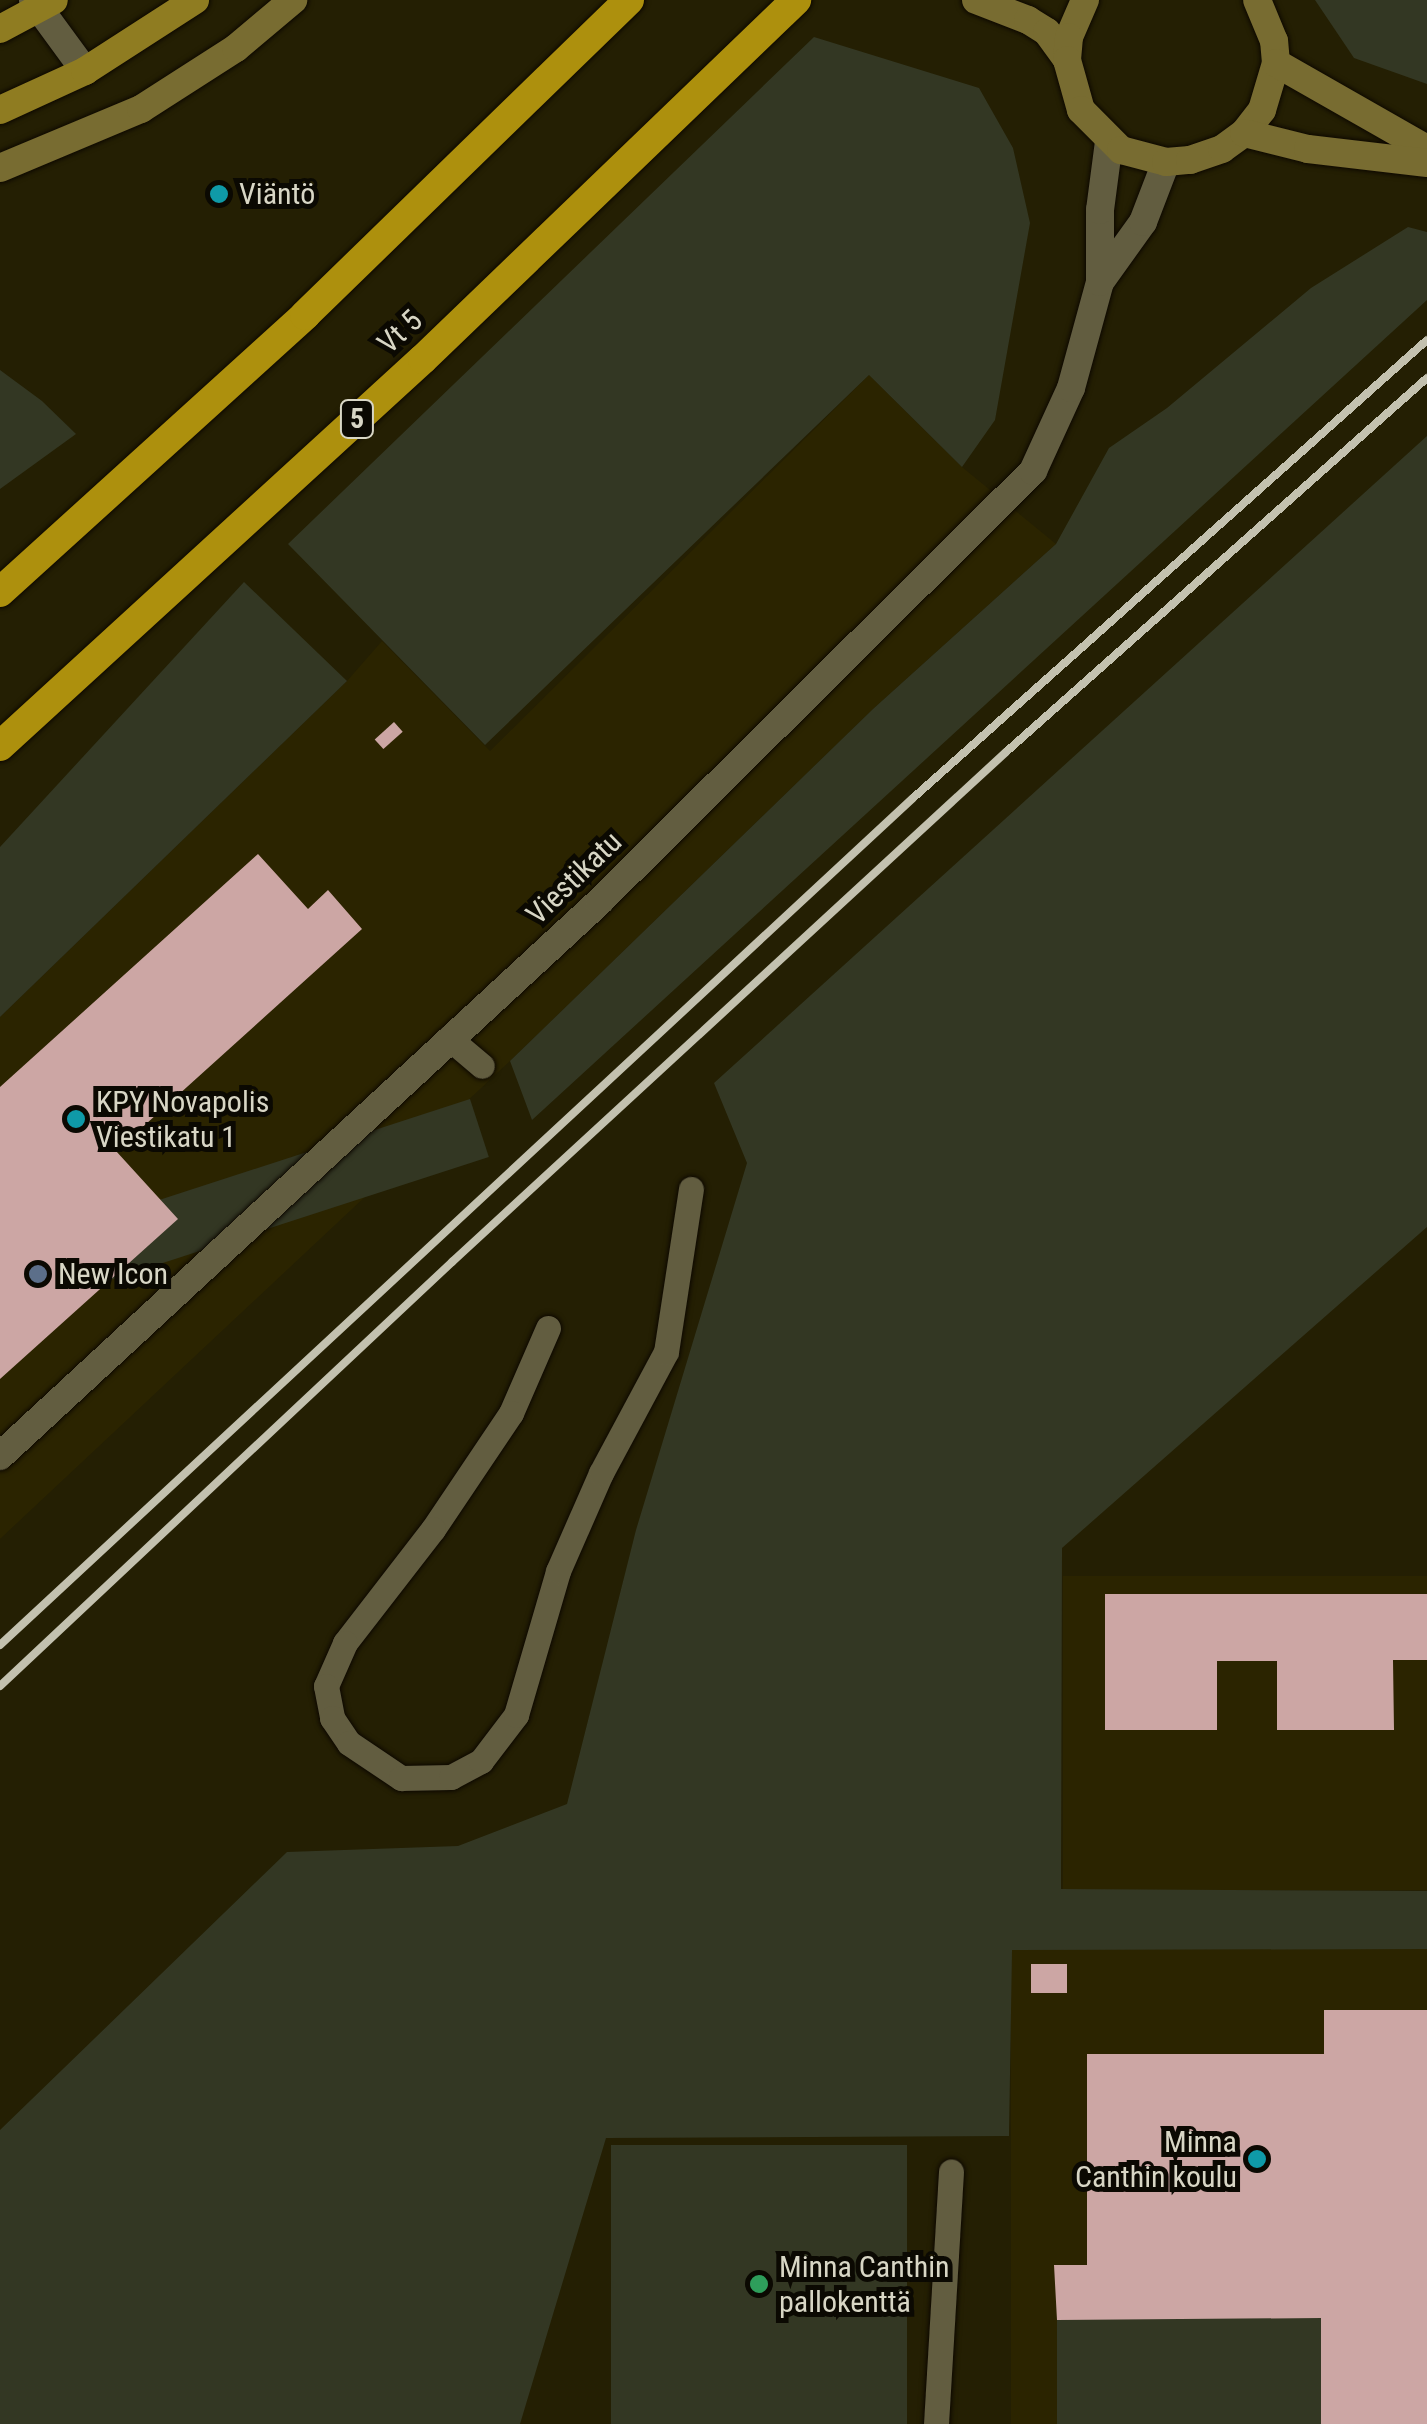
<!DOCTYPE html>
<meta charset="utf-8">
<style>
body{margin:0}
#map{position:relative;width:1427px;height:2424px;overflow:hidden;background:#241f03;font-family:"Roboto Condensed",sans-serif}
div>[style]{position:absolute}
.built>*{inset:0;background:#2b2400;transform-origin:0 0}
.green>*{inset:0;background:#333723;transform-origin:0 0}
.building>*{inset:0;background:#cca6a4;transform-origin:0 0}
.roads{filter:drop-shadow(0 0 2px #0d0800) drop-shadow(0 0 2px #0d0800)}
.service>*{height:25px;margin:-12.5px;padding:0 12.5px;transform-origin:12.5px;border-radius:12.5px;background:#625d40}
.minor>*{height:28px;margin:-14px;padding:0 14px;transform-origin:14px;border-radius:14px;background:#625d40}
.tertiary>*{height:28px;margin:-14px;padding:0 14px;transform-origin:14px;border-radius:14px;background:#625d40}
.secondary>*{height:28px;margin:-14px;padding:0 14px;transform-origin:14px;border-radius:14px;background:#786c31}
.primary>*{height:28px;margin:-14px;padding:0 14px;transform-origin:14px;border-radius:14px;background:#8f7c21}
.motorway>*{height:30px;margin:-15px;padding:0 15px;transform-origin:15px;border-radius:15px;background:#ad900d}
.rail>*{height:8px;margin:-4px;padding:0 4px;transform-origin:4px;border-radius:4px;background:#c3c1af}
.dots>*{width:28px;height:28px;translate:-50% -50%;box-sizing:border-box;border:5px solid #0b0902;border-radius:50%}
span{translate:-50% -50%;white-space:nowrap;text-align:center;line-height:1.15;-webkit-text-stroke:10px #0b0902;paint-order:stroke}
.shield-label span{padding:2px 8px;background:#0b0902;border:2px solid;border-radius:8px;-webkit-text-stroke-width:0}
.shield-label{font-size:28px;color:#d8d6c5;font-weight:700}
.poi-label{font-size:30px;color:#d8d6c5}
.left{translate:0 -50%;text-align:left}
.right{translate:-100% -50%;text-align:right}
.street-label{font-size:30px;color:#d8d6c5}
</style>
<div id="map">
<div class="built">
<i style="clip-path:polygon(869px 375px,962px 467px,1056px 544px,873px 709px,510px 1061px,0 1539px,0 1017px,347px 681px,382px 641px,490px 751px)"></i>
<i style="left:1063px;top:1576px;width:364px;height:314px"></i>
<i style="left:1427px;top:1949px;width:475px;height:416px;rotate:90deg"></i>
</div>
<div class="green">
<i style="clip-path:polygon(1315px 0,1427px 0,1427px 84px,1354px 58px)"></i>
<i style="clip-path:polygon(814px 37px,979px 88px,1013px 148px,1030px 223px,995px 420px,962px 467px,869px 375px,485px 745px,288px 544px)"></i>
<i style="clip-path:polygon(1408px 227px,1427px 232px,1427px 300px,532px 1120px,510px 1061px,873px 709px,1056px 544px,1109px 448px,1167px 408px,1311px 288px)"></i>
<i style="clip-path:polygon(0 370px,42px 401px,76px 434px,0 489px)"></i>
<i style="clip-path:polygon(1427px 436px,1427px 1227px,1062px 1548px,1061px 1889px,1427px 1891px,1427px 1949px,1012px 1950px,1009px 2136px,606px 2138px,520px 2424px,0 2424px,0 2130px,287px 1852px,458px 1846px,567px 1804px,636px 1530px,747px 1163px,714px 1083px)"></i>
<i style="clip-path:polygon(244px 582px,347px 681px,0 1017px,0 847px)"></i>
<i style="left:470px;top:1099px;width:61px;height:644px;rotate:72deg"></i>
<i style="left:611px;top:2145px;width:296px;height:279px"></i>
<i style="left:1321px;top:2318px;width:106px;height:264px;rotate:90deg"></i>
</div>
<div class="building">
<i style="left:394px;top:722px;width:13px;height:26px;rotate:48deg"></i>
<i style="clip-path:polygon(258px 854px,308px 909px,328px 890px,362px 929px,116px 1151px,178px 1219px,0 1379px,0 1087px)"></i>
<i style="clip-path:polygon(1105px 1594px,1427px 1594px,1427px 1660px,1393px 1660px,1394px 1730px,1277px 1730px,1277px 1661px,1217px 1661px,1217px 1730px,1105px 1730px)"></i>
<i style="left:1031px;top:1964px;width:36px;height:29px"></i>
<i style="clip-path:polygon(1324px 2010px,1427px 2010px,1427px 2424px,1321px 2424px,1321px 2318px,1057px 2320px,1054px 2265px,1087px 2265px,1087px 2054px,1324px 2054px)"></i>
</div>
<div class="roads">
<div class="service">
<i style="left:449px;top:1038px;width:43px;rotate:40.3deg"></i>
<i style="left:548px;top:1328px;width:93px;rotate:113.5deg"></i>
<i style="left:511px;top:1413px;width:140px;rotate:123.9deg"></i>
<i style="left:433px;top:1529px;width:144px;rotate:127.7deg"></i>
<i style="left:345px;top:1643px;width:47px;rotate:113.8deg"></i>
<i style="left:326px;top:1686px;width:33px;rotate:79deg"></i>
<i style="left:332px;top:1718px;width:30px;rotate:56deg"></i>
<i style="left:349px;top:1743px;width:63px;rotate:33.9deg"></i>
<i style="left:401px;top:1778px;width:50px;rotate:-1.1deg"></i>
<i style="left:451px;top:1777px;width:34px;rotate:-28deg"></i>
<i style="left:481px;top:1761px;width:58px;rotate:-52.7deg"></i>
<i style="left:516px;top:1715px;width:150px;rotate:-73.7deg"></i>
<i style="left:558px;top:1571px;width:107px;rotate:-66.3deg"></i>
<i style="left:601px;top:1473px;width:137px;rotate:-61.8deg"></i>
<i style="left:666px;top:1352px;width:165px;rotate:-81.3deg"></i>
<i style="left:936px;top:2424px;width:253px;rotate:-86.6deg"></i>
</div>
<div class="minor">
<i style="left:1100px;top:282px;width:74px;rotate:-54.4deg"></i>
<i style="left:1143px;top:222px;width:64px;rotate:-69deg"></i>
<i style="left:0;top:1456px;width:816px;rotate:-42.76deg"></i>
<i style="left:599px;top:902px;width:612px;rotate:-44.8deg"></i>
<i style="left:1033px;top:471px;width:91px;rotate:-65.4deg"></i>
<i style="left:1071px;top:388px;width:110px;rotate:-74.7deg"></i>
<i style="left:1100px;top:282px;width:72px;rotate:-90deg"></i>
<i style="left:1100px;top:210px;width:69px;rotate:-82.5deg"></i>
</div>
<div class="tertiary">
<i style="left:33px;top:0;width:88px;rotate:53.8deg"></i>
</div>
<div class="secondary">
<i style="left:976px;top:0;width:56px;rotate:21deg"></i>
<i style="left:1028px;top:20px;width:22px;rotate:32deg"></i>
<i style="left:1047px;top:32px;width:34px;rotate:54deg"></i>
<i style="left:1085px;top:0;width:40px;rotate:113.4deg"></i>
<i style="left:1069px;top:37px;width:23px;rotate:95deg"></i>
<i style="left:1067px;top:60px;width:52px;rotate:74.4deg"></i>
<i style="left:1081px;top:110px;width:57px;rotate:45deg"></i>
<i style="left:1121px;top:150px;width:47px;rotate:14.9deg"></i>
<i style="left:1166px;top:162px;width:24px;rotate:-5deg"></i>
<i style="left:1190px;top:160px;width:34px;rotate:-19deg"></i>
<i style="left:1222px;top:149px;width:27px;rotate:-36deg"></i>
<i style="left:1244px;top:133px;width:29px;rotate:-52deg"></i>
<i style="left:1262px;top:110px;width:49px;rotate:-73.4deg"></i>
<i style="left:1276px;top:63px;width:22px;rotate:-95deg"></i>
<i style="left:1274px;top:41px;width:44px;rotate:-112.5deg"></i>
<i style="left:1276px;top:63px;width:174px;rotate:29.7deg"></i>
<i style="left:1244px;top:133px;width:66px;rotate:14deg"></i>
<i style="left:1308px;top:149px;width:120px;rotate:6.7deg"></i>
<i style="left:0;top:168px;width:153px;rotate:-22.7deg"></i>
<i style="left:141px;top:109px;width:113px;rotate:-32.7deg"></i>
<i style="left:236px;top:48px;width:75px;rotate:-40.1deg"></i>
</div>
<div class="primary">
<i style="left:0;top:29px;width:61px;rotate:-28.2deg"></i>
<i style="left:0;top:110px;width:94px;rotate:-24.6deg"></i>
<i style="left:85px;top:71px;width:131px;rotate:-32.8deg"></i>
</div>
<div class="motorway">
<i style="left:0;top:592px;width:412px;rotate:-42.2deg"></i>
<i style="left:305px;top:315px;width:452px;rotate:-44.2deg"></i>
<i style="left:0;top:746px;width:573px;rotate:-42.46deg"></i>
<i style="left:423px;top:359px;width:518px;rotate:-43.9deg"></i>
</div>
</div>
<div class="rail">
<i style="left:0;top:1645px;width:1245px;rotate:-42.85deg"></i>
<i style="left:913px;top:798px;width:688px;rotate:-41.7deg"></i>
<i style="left:0;top:1686px;width:620px;rotate:-43.17deg"></i>
<i style="left:452px;top:1262px;width:753px;rotate:-42.63deg"></i>
<i style="left:1006px;top:752px;width:563px;rotate:-41.62deg"></i>
</div>
<div class="dots">
<i style="left:219px;top:194px;background:#0f9aa8"></i>
<i style="left:76px;top:1119px;background:#0f9aa8"></i>
<i style="left:38px;top:1274px;background:#5c6f8a"></i>
<i style="left:1257px;top:2159px;background:#0f9aa8"></i>
<i style="left:759px;top:2284px;background:#2e9e5b"></i>
</div>
<div class="shield-label">
<span style="left:357px;top:419px">5</span>
</div>
<div class="poi-label">
<span class="left" style="left:239px;top:194px">Viäntö</span>
<span class="left" style="left:96px;top:1119px">KPY Novapolis<br>Viestikatu 1</span>
<span class="left" style="left:58px;top:1274px">New Icon</span>
<span class="right" style="left:1237px;top:2159px">Minna<br>Canthin koulu</span>
<span class="left" style="left:779px;top:2284px">Minna Canthin<br>pallokenttä</span>
</div>
<div class="street-label">
<span style="left:400px;top:332px;rotate:-43deg">Vt 5</span>
<span style="left:574px;top:878px;rotate:-44deg">Viestikatu</span>
</div>
</div>
